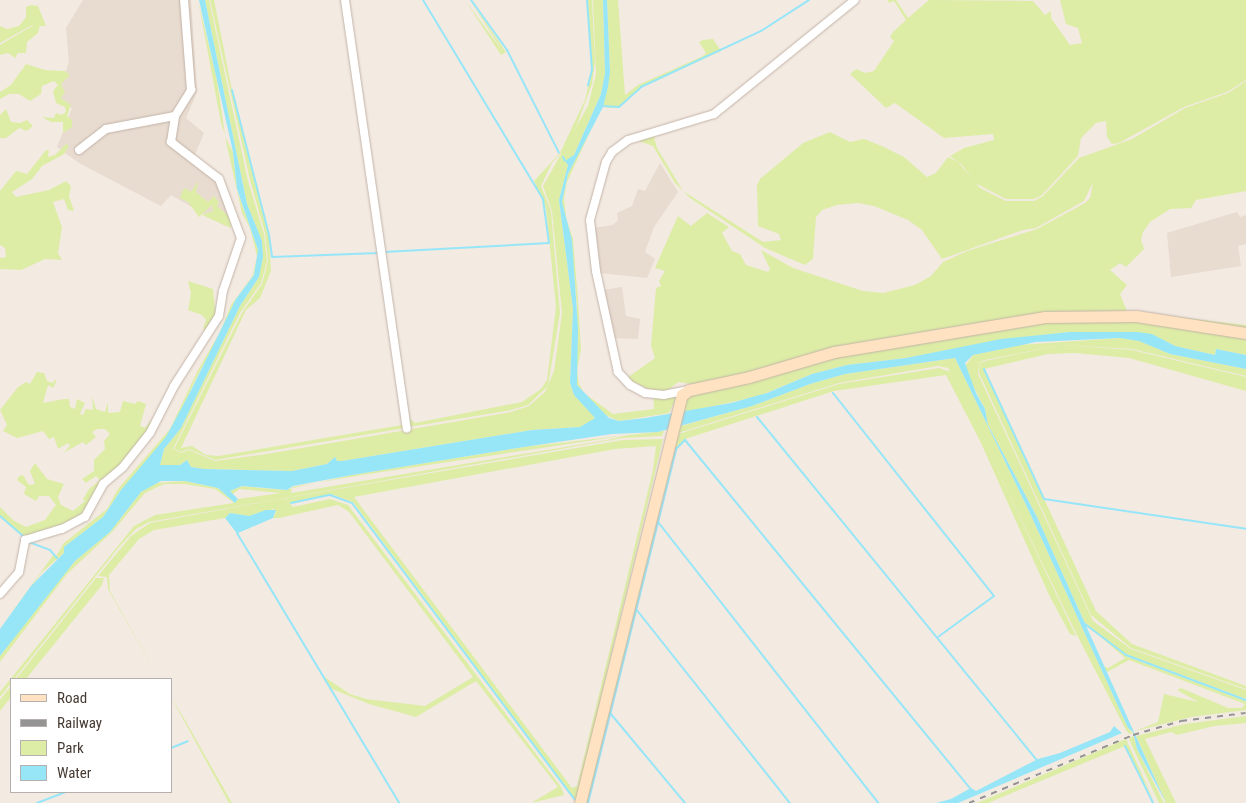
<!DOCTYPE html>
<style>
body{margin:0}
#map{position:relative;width:1246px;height:803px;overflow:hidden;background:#f3eae2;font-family:"Roboto Condensed",sans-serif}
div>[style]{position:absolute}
.residential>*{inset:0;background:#e8dbd0}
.green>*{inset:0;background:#ddeda6}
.water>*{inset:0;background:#97e6f8}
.stream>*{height:2px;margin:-1px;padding:0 1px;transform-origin:1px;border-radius:1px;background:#97e6f8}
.roads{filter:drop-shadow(0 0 1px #c3b3a7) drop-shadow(0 0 1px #c3b3a7)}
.street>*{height:8px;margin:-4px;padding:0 4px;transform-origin:4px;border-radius:4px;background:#fff}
.secondary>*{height:11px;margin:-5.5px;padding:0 5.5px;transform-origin:5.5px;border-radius:5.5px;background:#ffe2c1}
.rail>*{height:2px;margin-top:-1px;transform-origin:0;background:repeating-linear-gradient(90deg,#949494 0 6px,transparent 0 12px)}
span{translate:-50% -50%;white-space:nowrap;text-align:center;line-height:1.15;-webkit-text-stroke:4px #fff;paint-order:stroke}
.legend{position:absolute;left:10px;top:678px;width:162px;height:115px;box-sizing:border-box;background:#fff;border:1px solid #b5b0ad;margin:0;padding:6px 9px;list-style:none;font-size:15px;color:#463a32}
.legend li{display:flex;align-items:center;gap:10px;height:25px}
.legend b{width:25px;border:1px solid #b5b0ad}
</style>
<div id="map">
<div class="residential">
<i style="clip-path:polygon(83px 0,191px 0,197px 92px,186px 118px,204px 133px,194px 157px,223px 179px,238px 218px,225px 226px,171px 195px,161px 206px,79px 163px,57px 147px,72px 108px,56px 99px,69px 62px,66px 28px)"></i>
<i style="clip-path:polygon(660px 163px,678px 192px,654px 227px,645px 252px,655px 259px,647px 278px,600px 273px,593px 228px,613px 225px,618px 220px,617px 213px,632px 206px,638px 189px,645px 191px)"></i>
<i style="clip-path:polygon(1237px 212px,1240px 217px,1246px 215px,1246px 244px,1238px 246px,1241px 266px,1171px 277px,1167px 233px)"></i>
<i style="clip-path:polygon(622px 287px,626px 316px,640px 319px,638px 339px,613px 338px,603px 290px)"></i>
</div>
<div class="green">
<i style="clip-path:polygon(198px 0,217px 80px,225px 135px,221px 123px)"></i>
<i style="clip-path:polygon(205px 0,209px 0,248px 181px,264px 234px,267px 261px,261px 283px,240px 313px,173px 449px,181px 453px,189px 450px,215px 461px,267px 454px,511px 412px,529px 406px,545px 392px,554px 371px,562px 313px,552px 211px,543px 186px,588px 106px,596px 74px,593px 0,603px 0,605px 73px,601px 94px,574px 155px,568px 162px,562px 157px,568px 165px,559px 200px,573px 309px,570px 383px,574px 395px,595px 415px,593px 421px,580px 427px,532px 430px,342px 461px,337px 461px,335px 457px,327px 464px,292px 471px,204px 469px,191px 467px,187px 460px,180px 465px,160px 465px,164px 449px,181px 428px,240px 306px,259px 277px,258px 231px,247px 204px)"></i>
<i style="clip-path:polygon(210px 0,214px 0,232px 90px,269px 235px,271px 271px,260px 298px,246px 310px,181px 448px,192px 446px,206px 455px,219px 456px,402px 425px,404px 419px,405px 428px,215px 460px,189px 449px,181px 452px,174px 449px,242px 313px,262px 284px,268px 261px,265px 233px,250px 180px)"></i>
<i style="clip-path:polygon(465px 0,503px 52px,470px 0,506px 52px,501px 55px)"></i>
<i style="clip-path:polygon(587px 0,592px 0,595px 62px,592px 84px,575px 130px,563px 151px,552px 163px,541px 186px,551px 211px,560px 313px,548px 386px,528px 405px,511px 410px,409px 427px,407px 416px,415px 423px,522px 402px,541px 389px,547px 380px,556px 307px,546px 208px,534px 181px,560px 153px,585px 100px,592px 70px)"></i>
<i style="clip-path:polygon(607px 0,618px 0,625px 95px,638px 85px,703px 56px,706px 53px,699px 42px,703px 40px,713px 39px,721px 51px,641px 87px,619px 107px,608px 108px,603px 105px,610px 72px)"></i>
<i style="clip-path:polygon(887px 0,896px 0,908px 18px,929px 0,1033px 1px,1045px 15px,1051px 11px,1051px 18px,1070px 45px,1082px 43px,1078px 28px,1066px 24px,1060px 0,1246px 0,1246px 80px,1227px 92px,1184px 107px,1119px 143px,1112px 144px,1107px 137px,1106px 121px,1096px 123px,1081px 138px,1078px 156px,1042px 195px,1034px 199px,1006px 199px,975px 183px,962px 165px,950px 156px,964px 148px,994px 140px,993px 134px,944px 138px,895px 103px,886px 108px,850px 74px,856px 69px,865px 73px,874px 71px,894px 41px,890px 37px,893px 32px,906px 20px,894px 1px,889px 3px)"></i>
<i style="clip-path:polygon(31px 5px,38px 6px,46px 26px,30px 26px,0 43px,0 26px,7px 29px,19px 26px,26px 17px,26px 7px)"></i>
<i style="clip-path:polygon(40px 25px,38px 33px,27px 42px,26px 53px,18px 53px,15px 58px,8px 53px,0 55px,0 45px,30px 27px)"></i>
<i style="clip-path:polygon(26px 64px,45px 70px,65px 71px,70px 75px,61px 84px,65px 92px,61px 98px,71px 105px,67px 116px,72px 120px,72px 127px,63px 133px,63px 122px,51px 122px,42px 117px,54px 118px,56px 113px,61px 115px,66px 112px,65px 107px,56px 103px,53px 91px,58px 85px,54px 81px,42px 86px,41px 94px,30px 101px,19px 94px,9px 94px,0 99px,0 92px,11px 85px)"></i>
<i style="clip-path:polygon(1246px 81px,1246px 191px,1196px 200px,1191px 208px,1170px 209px,1150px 222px,1143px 232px,1141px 240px,1144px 249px,1126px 267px,1120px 263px,1110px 270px,1127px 285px,1120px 294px,1127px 311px,1246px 325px,1246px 330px,1150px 316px,1041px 316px,699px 385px,678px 382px,666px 392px,654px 392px,627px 378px,655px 358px,651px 346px,656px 288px,661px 286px,659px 281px,665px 271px,655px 268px,678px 216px,691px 226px,707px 213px,729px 227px,722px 233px,732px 251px,740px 254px,746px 265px,768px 272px,770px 269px,761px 250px,793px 268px,863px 291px,883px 293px,915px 285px,931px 276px,943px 262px,967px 251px,1037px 229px,1085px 203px,1090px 198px,1093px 182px,1084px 201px,1036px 228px,1023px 230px,942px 259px,922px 230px,908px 220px,874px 206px,858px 203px,837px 205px,822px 210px,816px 217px,813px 259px,805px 265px,765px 248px,690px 198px,675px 183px,653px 146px,633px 139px,653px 133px,657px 148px,683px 191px,763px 242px,781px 240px,779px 234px,758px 226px,757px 185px,760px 179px,803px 143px,830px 132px,850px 142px,864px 139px,884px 147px,904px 157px,927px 177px,936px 173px,948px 157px,958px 162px,980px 188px,1006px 201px,1034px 201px,1043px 196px,1079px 158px,1132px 139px,1185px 108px,1228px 93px)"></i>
<i style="clip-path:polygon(6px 109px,11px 122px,20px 123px,27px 120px,33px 126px,27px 131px,19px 128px,6px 138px,0 138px,0 115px)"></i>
<i style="clip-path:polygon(600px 110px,567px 182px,564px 198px,566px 217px,573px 239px,578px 300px,581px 350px,577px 370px,579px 384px,584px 393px,613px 414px,654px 409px,653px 395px,677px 396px,669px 413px,619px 421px,605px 415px,577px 385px,577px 306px,571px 243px,562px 202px,568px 174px)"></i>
<i style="clip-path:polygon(225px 137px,233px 152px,237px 190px,258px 250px,258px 256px,254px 275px,236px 299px,226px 325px,200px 371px,171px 431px,142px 469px,121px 490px,103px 517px,64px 547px,64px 553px,42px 572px,0 629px,54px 554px,56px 556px,64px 543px,107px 509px,118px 489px,170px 429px,198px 370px,220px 332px,231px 305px,253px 275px,257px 256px,250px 228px,242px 213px)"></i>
<i style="clip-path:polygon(66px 144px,69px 146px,64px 154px,42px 166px,32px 179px,12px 192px,16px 197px,49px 190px,66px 181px,71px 186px,69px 196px,74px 211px,68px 210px,64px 199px,53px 202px,62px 227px,58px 253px,62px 260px,45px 259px,21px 270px,0 269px,0 258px,6px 257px,5px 248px,0 245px,0 191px,16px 171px,27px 174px,46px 150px,49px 151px,48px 157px,55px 155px)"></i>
<i style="clip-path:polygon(198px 181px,196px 192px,208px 202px,214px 196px,219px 202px,217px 206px,230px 217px,231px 228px,202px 215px,213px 211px,212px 205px,199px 217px,188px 202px,180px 198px,183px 190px,185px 188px,191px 192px)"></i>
<i style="clip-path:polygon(188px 281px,213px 289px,216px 318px,207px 333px,203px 328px,206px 320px,202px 315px,188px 310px,191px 293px)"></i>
<i style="clip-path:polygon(1122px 319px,1246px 337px,1246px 355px,1216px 349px,1215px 355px,1175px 346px,1155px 336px,1120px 332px,1070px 332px,1001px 340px,906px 358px,847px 365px,812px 374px,759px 396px,683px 413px,682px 402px,688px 397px,811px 362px,1041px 321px)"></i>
<i style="clip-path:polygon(1120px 338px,1140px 341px,1170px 354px,1246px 369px,1246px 376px,1132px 349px,1061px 345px,985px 360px,980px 362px,978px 374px,1093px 621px,1131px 649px,1246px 690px,1246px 699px,1126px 654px,1085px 623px,1035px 513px,988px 425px,985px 409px,964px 368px,973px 355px,1019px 345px)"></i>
<i style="clip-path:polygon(1061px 345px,1132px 350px,1246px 377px,1246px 391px,1129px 358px,1075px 353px,1048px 354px,984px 369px,1096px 611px,1132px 644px,1246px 686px,1246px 689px,1131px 648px,1091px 615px,979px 373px,980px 363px,985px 361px)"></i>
<i style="clip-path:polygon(955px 358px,1028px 509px,1128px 728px,1133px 733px,1129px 734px,1126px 730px,1076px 633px,948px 368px,938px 366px,839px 383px,675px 434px,674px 428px,752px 406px,810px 384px,845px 374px)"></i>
<i style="clip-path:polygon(939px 368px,951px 372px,1076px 636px,1070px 634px,1049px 595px,981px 443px,946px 375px,834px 391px,685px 439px,675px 449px,588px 803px,583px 803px,675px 435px,839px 384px)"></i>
<i style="clip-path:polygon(37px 372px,44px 373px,47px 381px,53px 383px,55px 379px,56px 382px,53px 388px,48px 385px,43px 403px,64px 399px,69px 399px,70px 407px,75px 409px,77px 399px,85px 403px,80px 414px,83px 415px,86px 409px,93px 410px,92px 396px,96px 409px,105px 412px,108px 402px,108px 413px,120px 412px,123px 401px,135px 404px,138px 401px,146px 404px,140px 426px,145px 428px,151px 420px,154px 422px,88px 511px,73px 523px,25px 537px,0 515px,0 507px,13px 520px,26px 527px,45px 520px,56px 505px,49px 496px,39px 496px,36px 501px,24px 494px,26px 487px,17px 480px,19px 476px,23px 475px,29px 485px,35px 484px,30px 471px,35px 463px,47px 479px,64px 484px,58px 497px,61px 505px,73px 511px,85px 501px,83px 499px,89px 489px,100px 480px,96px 476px,86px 483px,82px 479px,94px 471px,94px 460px,105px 449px,104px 441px,110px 434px,105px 429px,98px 429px,92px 432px,96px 437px,86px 445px,83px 442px,63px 453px,70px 446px,68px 443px,58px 449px,54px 437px,49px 439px,43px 431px,17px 438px,3px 431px,7px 425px,0 410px,18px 387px,26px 382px,30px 384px)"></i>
<i style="clip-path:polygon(evenodd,664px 431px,662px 436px,623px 438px,149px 522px,136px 529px,119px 547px,0 697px,0 692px,134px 526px,155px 515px,234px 503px,215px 489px,184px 484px,164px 484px,145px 493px,113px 531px,67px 574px,0 662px,0 656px,10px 642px,75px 561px,110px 532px,141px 492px,157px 483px,185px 481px,218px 488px,235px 503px,238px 499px,281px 493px,239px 489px,233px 494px,230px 491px,242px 486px,284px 490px,352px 475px,524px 447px,664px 431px,628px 435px,607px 440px,291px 493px,292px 487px,362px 475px,628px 435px)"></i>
<i style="clip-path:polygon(evenodd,663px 439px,576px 801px,353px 502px,331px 494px,289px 503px,286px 498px,623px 440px,663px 439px,656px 446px,653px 470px,577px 786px,572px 788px,354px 497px,615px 449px,656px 446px)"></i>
<i style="clip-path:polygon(285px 498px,293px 507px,330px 499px,348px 505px,561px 787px,564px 795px,531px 803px,558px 787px,476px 681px,416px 717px,369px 704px,330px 688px,323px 676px,350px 694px,366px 699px,425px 706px,473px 677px,349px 512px,338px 505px,279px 518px,273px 518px,276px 512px,274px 509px,249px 516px,230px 513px,225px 518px,154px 530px,139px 539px,109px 575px,110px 591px,159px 679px,108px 589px,107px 577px,98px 576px,131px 536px,150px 523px)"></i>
<i style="clip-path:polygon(96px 578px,104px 578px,102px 585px,26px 679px,16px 679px)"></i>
<i style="clip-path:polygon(1095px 632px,1126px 656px,1246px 701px,1246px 710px,1191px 717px,1135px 731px,1158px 722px,1164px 694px,1198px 702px,1177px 690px,1181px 688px,1228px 708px,1242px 708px,1245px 704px,1129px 660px,1107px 672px,1104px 666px,1108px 668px,1125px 658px)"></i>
<i style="clip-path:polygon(11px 686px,11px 697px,0 711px,0 700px)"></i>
<i style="clip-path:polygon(171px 697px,185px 720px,232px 803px,229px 803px)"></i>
<i style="clip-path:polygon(1246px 716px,1246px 723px,1214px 726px,1177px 735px,1171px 732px,1145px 739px,1176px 803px,1166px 803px,1136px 736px,1185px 724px)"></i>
<i style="clip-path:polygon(1134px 736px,1137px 749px,1164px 803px,1159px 803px,1132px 746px,1129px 738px)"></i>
<i style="clip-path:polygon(1126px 739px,1155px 803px,1125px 746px,988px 803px,977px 803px)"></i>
</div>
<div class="water">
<i style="clip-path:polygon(199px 0,205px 0,247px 204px,262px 241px,263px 257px,259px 277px,240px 306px,181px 428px,164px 449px,160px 465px,180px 465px,187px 460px,191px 467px,204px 469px,292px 471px,327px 464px,335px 457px,337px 461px,342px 461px,532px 430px,580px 427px,595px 418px,574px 395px,570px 383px,573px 309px,559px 200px,568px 165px,565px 161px,574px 155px,601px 94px,605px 73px,603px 0,607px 0,610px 72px,608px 87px,603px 107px,568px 174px,562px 202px,572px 240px,578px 328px,577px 385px,609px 418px,619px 421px,645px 418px,731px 403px,767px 393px,812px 374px,847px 365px,906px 358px,1001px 339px,1070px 332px,1137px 332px,1152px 334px,1175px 346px,1215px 355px,1216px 349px,1246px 355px,1246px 369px,1170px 354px,1139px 341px,1120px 338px,1036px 342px,973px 355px,965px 363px,976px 393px,985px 409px,988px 425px,1037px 517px,1166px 803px,1137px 749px,1133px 732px,1128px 728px,1028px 509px,955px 358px,845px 374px,810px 384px,752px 406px,658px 432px,612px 434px,524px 447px,352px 475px,293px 486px,287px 490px,242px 486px,230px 491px,238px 499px,235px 503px,218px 488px,185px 481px,161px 481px,141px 492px,110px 532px,75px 561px,0 656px,0 629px,31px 586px,64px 553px,64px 547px,103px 517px,121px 490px,171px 431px,236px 299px,254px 275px,258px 250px,237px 189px,233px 152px)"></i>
<i style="clip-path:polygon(266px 510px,276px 510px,273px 518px,238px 533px,239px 536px,225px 518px,230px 513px,249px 516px)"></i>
<i style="clip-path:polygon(1114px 726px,1122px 733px,958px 803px,936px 803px,951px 799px,971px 788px,976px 791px,1038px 759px,1060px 753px,1110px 732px)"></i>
</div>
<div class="stream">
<i style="left:471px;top:0;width:62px;rotate:54.2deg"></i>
<i style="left:507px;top:50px;width:115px;rotate:63.2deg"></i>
<i style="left:587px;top:0;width:70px;rotate:85.9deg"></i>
<i style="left:592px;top:70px;width:16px;rotate:105deg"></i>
<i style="left:232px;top:90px;width:150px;rotate:75.7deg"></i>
<i style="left:269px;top:235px;width:22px;rotate:82deg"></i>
<i style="left:272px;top:257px;width:107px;rotate:-2.1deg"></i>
<i style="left:602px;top:106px;width:17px;rotate:3deg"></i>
<i style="left:619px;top:107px;width:30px;rotate:-42deg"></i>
<i style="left:641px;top:87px;width:132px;rotate:-25deg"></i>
<i style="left:761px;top:31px;width:57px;rotate:-32.9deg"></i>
<i style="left:563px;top:157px;width:4px;rotate:63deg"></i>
<i style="left:384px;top:252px;width:165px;rotate:-3.1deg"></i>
<i style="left:549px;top:243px;width:44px;rotate:-97.8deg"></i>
<i style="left:543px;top:199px;width:232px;rotate:-121.1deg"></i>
<i style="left:984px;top:369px;width:143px;rotate:65.2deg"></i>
<i style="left:1044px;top:499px;width:204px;rotate:8.4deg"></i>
<i style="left:833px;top:393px;width:259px;rotate:51.6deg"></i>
<i style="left:994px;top:596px;width:69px;rotate:143.8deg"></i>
<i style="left:757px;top:417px;width:443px;rotate:50.8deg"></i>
<i style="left:167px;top:437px;width:50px;rotate:-61.4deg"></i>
<i style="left:291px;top:503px;width:40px;rotate:-12deg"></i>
<i style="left:330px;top:495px;width:23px;rotate:20deg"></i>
<i style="left:352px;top:503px;width:370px;rotate:53.1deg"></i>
<i style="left:0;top:516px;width:32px;rotate:41deg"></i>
<i style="left:658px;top:522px;width:357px;rotate:51.9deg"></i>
<i style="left:237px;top:533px;width:315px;rotate:59deg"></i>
<i style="left:29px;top:542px;width:22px;rotate:21deg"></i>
<i style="left:50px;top:550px;width:11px;rotate:49deg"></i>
<i style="left:636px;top:609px;width:248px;rotate:51.6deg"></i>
<i style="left:1085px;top:624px;width:51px;rotate:37.1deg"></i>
<i style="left:1126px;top:655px;width:128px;rotate:20.6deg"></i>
<i style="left:610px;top:713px;width:117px;rotate:50.2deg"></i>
<i style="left:1125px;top:746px;width:64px;rotate:63.8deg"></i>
<i style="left:171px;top:748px;width:18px;rotate:-22deg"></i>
<i style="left:37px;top:803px;width:30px;rotate:-21deg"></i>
<i style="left:588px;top:803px;width:365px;rotate:-76deg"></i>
<i style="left:676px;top:449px;width:13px;rotate:-45deg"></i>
<i style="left:685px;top:440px;width:452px;rotate:50.7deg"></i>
</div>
<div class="roads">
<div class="street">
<i style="left:345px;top:0;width:433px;rotate:81.8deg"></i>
<i style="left:79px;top:150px;width:34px;rotate:-38deg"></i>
<i style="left:106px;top:129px;width:70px;rotate:-10.7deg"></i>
<i style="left:689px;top:390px;width:25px;rotate:169deg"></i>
<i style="left:664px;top:395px;width:19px;rotate:-174deg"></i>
<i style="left:645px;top:393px;width:17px;rotate:-152deg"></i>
<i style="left:630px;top:385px;width:18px;rotate:-133deg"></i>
<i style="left:618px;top:372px;width:103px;rotate:-102.3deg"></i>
<i style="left:596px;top:271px;width:51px;rotate:-96.7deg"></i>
<i style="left:590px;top:220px;width:60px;rotate:-74.6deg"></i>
<i style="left:606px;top:162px;width:12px;rotate:-59deg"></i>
<i style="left:612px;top:152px;width:20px;rotate:-37deg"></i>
<i style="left:628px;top:140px;width:90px;rotate:-16.8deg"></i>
<i style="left:714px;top:114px;width:181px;rotate:-39deg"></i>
<i style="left:0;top:594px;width:29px;rotate:-49deg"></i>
<i style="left:19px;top:572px;width:33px;rotate:-79deg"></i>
<i style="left:25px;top:540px;width:39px;rotate:-17deg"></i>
<i style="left:62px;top:529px;width:26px;rotate:-28deg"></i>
<i style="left:85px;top:517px;width:38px;rotate:-61deg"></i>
<i style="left:103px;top:484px;width:26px;rotate:-40deg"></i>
<i style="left:123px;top:467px;width:43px;rotate:-51.5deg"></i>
<i style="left:150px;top:433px;width:53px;rotate:-62.9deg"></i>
<i style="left:174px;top:386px;width:83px;rotate:-57.3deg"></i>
<i style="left:219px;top:316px;width:25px;rotate:-81deg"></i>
<i style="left:223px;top:291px;width:56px;rotate:-71.2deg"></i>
<i style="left:241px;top:238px;width:63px;rotate:-110.4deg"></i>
<i style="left:219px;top:179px;width:61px;rotate:-142.4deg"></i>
<i style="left:171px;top:142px;width:26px;rotate:-81deg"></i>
<i style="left:175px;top:116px;width:31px;rotate:-58deg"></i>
<i style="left:191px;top:90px;width:90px;rotate:-94.4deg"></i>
</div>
<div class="secondary">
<i style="left:580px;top:803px;width:421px;rotate:-76deg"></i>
<i style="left:682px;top:395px;width:9px;rotate:-36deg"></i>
<i style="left:689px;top:390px;width:61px;rotate:-12.2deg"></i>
<i style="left:749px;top:377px;width:89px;rotate:-16.4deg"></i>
<i style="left:834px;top:352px;width:214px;rotate:-9.4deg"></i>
<i style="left:1045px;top:317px;width:91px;rotate:-0.6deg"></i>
<i style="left:1136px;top:316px;width:111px;rotate:8.8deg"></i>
</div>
</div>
<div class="rail">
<i style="left:969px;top:803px;width:178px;rotate:-22.5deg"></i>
<i style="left:1133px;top:735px;width:50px;rotate:-16.3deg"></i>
<i style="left:1181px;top:721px;width:65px;rotate:-7deg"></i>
</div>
<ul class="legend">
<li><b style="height:6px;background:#ffe2c1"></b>Road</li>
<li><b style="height:6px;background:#949494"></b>Railway</li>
<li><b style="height:14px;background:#ddeda6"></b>Park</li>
<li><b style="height:14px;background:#97e6f8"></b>Water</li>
</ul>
</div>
